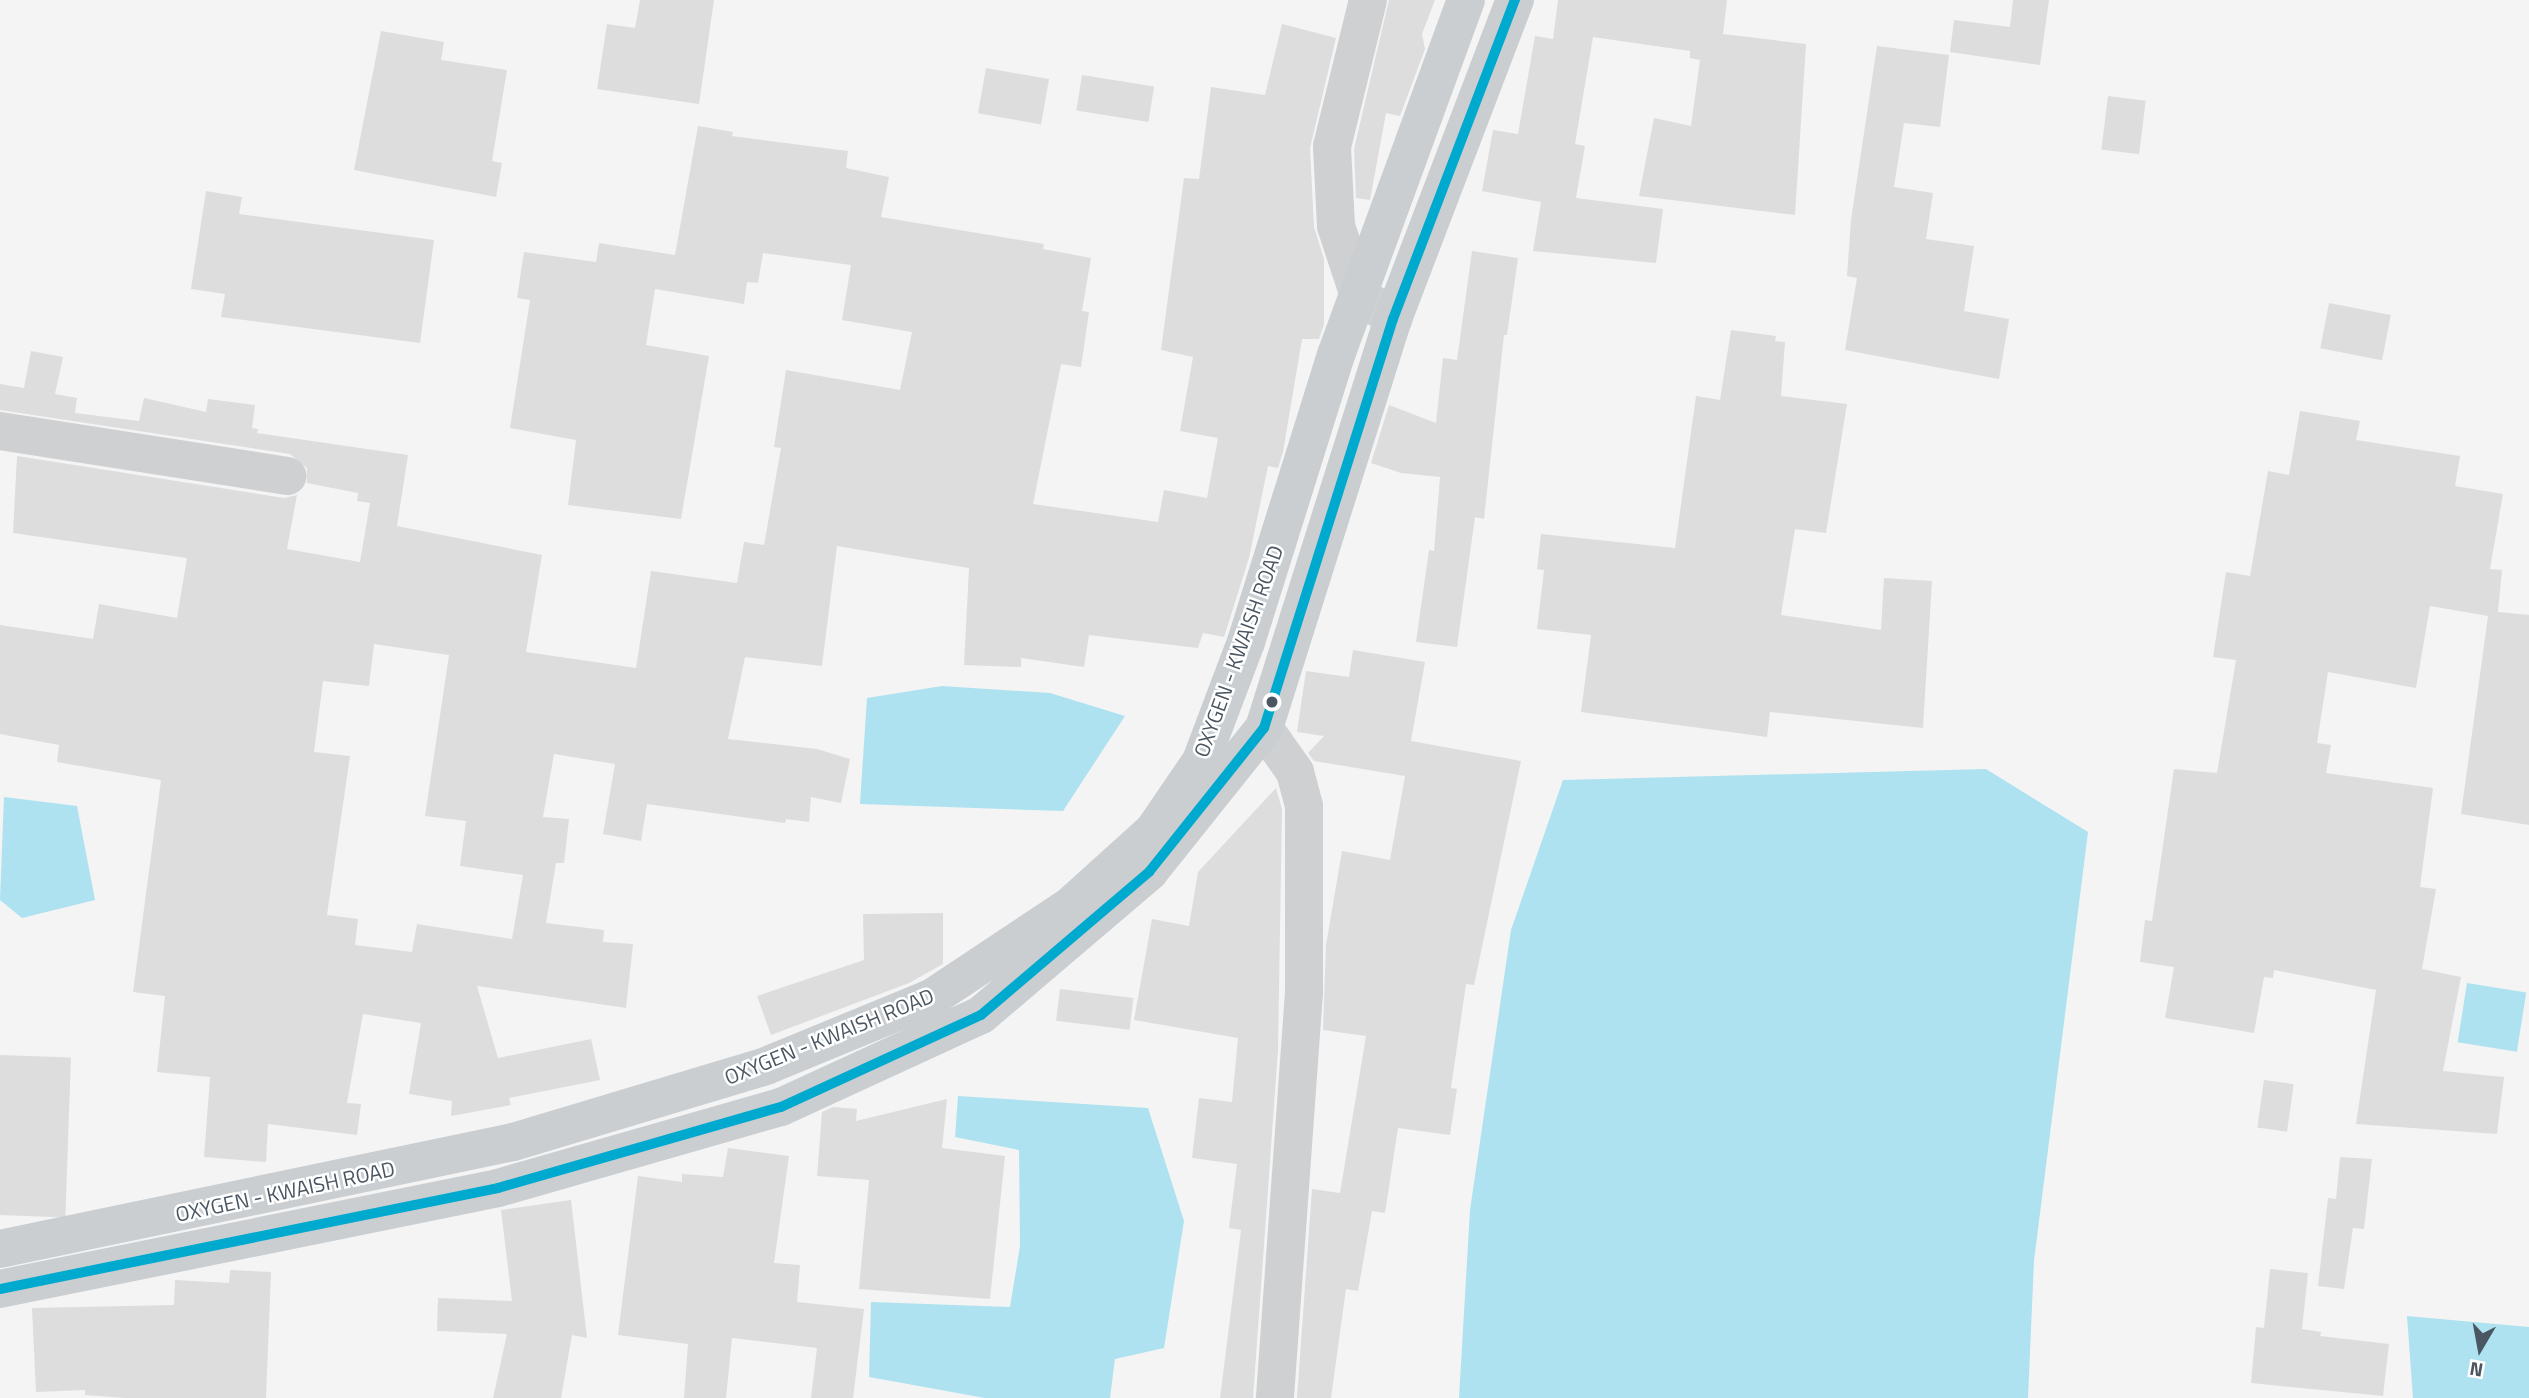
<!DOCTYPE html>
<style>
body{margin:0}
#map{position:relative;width:2529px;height:1398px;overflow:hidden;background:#f4f4f4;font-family:"Titillium Web",sans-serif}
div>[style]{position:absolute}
.water>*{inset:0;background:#aee2f0;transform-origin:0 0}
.building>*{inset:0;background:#ddddde;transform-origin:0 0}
.minor>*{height:38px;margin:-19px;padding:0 19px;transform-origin:19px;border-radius:19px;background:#ced0d2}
.major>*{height:38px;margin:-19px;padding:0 19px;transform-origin:19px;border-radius:19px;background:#caced1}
.bus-1>*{height:10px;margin:-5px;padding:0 5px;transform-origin:5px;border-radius:5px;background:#00a9ce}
.dots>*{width:19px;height:19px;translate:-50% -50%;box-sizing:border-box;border:4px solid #fff;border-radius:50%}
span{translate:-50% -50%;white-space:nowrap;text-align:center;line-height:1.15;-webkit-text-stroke:5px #fff;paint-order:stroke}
.street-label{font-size:21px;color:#4a5661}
.north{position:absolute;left:2445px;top:1314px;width:70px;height:70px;-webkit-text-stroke:5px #fff;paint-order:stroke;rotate:190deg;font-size:19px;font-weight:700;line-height:28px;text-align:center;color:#4a5661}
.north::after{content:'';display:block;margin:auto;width:24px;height:32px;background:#4a5661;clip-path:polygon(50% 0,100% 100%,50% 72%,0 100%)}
</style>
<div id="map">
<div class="water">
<i style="clip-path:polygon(942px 686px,1050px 693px,1125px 716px,1063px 811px,860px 804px,867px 698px)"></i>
<i style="clip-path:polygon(1986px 769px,2088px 832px,2034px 1261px,2028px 1398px,1459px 1398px,1470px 1210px,1511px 930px,1563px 780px)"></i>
<i style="clip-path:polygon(4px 797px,77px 806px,95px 900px,22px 918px,0 900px)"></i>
<i style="left:2467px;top:983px;width:60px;height:60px;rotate:9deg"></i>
<i style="clip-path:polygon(958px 1096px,1148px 1108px,1184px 1221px,1164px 1348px,1115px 1359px,1110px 1398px,985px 1398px,869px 1377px,871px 1302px,1010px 1307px,1020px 1246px,1019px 1150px,955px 1137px)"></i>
<i style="clip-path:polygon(2407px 1316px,2529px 1327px,2529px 1398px,2413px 1398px)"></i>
</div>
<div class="building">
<i style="clip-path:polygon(640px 0,714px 0,699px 104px,597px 89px,607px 24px,635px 28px)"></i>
<i style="clip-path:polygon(1389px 0,1435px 0,1422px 34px,1425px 49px,1400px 116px,1386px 113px,1370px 200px,1356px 198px,1354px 149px)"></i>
<i style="clip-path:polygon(1558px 0,1727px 0,1723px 34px,1806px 44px,1795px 215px,1639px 196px,1654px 118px,1691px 126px,1700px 60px,1690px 58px,1690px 51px,1593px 37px,1575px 144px,1585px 146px,1576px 198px,1663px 209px,1656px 263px,1533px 251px,1541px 202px,1482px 191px,1493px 130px,1518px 134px,1535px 36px,1553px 39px)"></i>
<i style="clip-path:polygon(2013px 0,2049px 0,2040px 65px,1950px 52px,1954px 20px,2010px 27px)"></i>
<i style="clip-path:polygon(evenodd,1282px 24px,1336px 38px,1310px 148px,1314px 227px,1324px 259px,1324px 324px,1319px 339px,1302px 339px,1283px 452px,1278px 468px,1268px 466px,1249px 558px,1224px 637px,1203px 633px,1198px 648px,1089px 635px,1084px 667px,1021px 658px,1021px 667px,964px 665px,969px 568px,837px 546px,822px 666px,745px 657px,728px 739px,817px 749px,850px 759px,841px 803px,811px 797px,809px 822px,786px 819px,785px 823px,647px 804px,641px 841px,603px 834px,615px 764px,554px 754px,543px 817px,569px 819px,564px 863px,556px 863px,546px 923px,604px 930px,603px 942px,633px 944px,626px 1008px,477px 986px,498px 1058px,591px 1039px,600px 1080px,509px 1098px,511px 1105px,451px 1116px,452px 1101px,409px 1094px,421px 1023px,363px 1014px,347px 1103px,361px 1104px,357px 1135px,268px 1124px,266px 1162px,204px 1157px,210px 1077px,157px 1072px,165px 996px,133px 992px,161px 780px,57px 762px,59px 745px,0 734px,0 625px,93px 639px,99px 604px,177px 618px,187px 558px,13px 533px,17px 456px,284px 498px,297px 495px,287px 549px,360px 562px,370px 503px,357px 501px,358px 493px,307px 483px,307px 468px,290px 454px,0 410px,0 384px,24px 388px,31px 351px,63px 357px,55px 394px,77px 398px,75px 413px,139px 421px,144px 398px,206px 412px,208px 399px,255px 405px,252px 428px,258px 429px,257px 433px,408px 455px,397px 526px,542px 555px,526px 652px,636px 668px,651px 571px,737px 583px,744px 542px,764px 545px,781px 448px,774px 447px,786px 370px,900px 390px,912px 332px,842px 320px,851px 265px,763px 253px,758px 283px,747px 282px,744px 304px,655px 289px,646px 345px,709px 356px,681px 519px,568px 505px,576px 440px,510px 428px,530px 300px,517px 298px,524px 252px,596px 262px,599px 243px,675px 255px,698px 126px,733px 132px,732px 136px,848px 151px,846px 168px,889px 177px,881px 217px,1044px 244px,1043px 249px,1091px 258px,1082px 311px,1089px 312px,1081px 367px,1061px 364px,1033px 504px,1158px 522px,1164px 490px,1207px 498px,1218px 438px,1180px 431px,1193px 357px,1161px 350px,1184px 178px,1199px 179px,1211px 87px,1265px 95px,1282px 24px,374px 644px,449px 655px,425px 816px,466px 821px,460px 866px,523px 875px,512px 939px,417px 924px,412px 952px,355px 945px,358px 919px,327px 915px,350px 756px,314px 752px,323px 681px,369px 686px,374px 644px)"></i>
<i style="clip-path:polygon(381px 31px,444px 42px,441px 60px,507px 70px,492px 161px,502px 163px,496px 197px,354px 170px)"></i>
<i style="clip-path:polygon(1877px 46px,1949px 55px,1940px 127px,1904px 123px,1894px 187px,1933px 193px,1926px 239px,1974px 246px,1964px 311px,2009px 319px,1999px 379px,1845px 350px,1857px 278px,1847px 276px,1851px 220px)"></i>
<i style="left:986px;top:68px;width:64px;height:46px;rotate:10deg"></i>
<i style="left:1082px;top:75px;width:73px;height:36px;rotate:9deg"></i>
<i style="left:2108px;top:96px;width:38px;height:54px;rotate:7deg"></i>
<i style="clip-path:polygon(206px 191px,242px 197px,239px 214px,434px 240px,420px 343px,221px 317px,225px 294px,191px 289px)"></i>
<i style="clip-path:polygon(1472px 251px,1518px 258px,1507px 335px,1504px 335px,1484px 519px,1475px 517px,1457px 647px,1416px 642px,1429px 550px,1434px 551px,1440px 477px,1401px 473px,1371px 463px,1389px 405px,1436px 423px,1443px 358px,1457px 360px)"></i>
<i style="left:2329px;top:303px;width:63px;height:46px;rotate:11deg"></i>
<i style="clip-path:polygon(1731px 330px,1776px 336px,1775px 341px,1785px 342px,1781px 396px,1847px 404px,1826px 533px,1795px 529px,1781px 615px,1881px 630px,1884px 578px,1932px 581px,1923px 728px,1770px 712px,1767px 737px,1581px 712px,1591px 635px,1537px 629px,1544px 570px,1537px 569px,1541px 534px,1675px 548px,1696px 396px,1720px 400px)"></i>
<i style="clip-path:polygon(2300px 411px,2360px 421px,2356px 440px,2460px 456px,2455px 486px,2503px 494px,2490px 569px,2502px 570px,2498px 612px,2529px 615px,2529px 825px,2461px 814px,2488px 616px,2430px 606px,2416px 688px,2328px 672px,2317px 743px,2331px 745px,2326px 773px,2433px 788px,2420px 887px,2436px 889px,2422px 969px,2461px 977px,2443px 1071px,2504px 1077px,2497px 1134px,2356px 1124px,2376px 990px,2274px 970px,2273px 978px,2264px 977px,2254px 1033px,2165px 1018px,2174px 967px,2140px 962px,2145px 920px,2152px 921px,2174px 769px,2217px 773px,2236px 660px,2213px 657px,2226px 572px,2250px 576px,2268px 471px,2289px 475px)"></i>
<i style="clip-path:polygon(1353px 650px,1425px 662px,1411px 741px,1521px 761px,1474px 985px,1466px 984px,1451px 1088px,1457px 1089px,1450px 1135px,1398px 1128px,1385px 1213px,1372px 1211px,1358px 1291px,1346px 1289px,1331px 1398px,1297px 1398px,1312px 1189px,1340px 1193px,1366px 1036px,1323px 1030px,1326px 945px,1342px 851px,1390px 860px,1405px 776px,1314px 761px,1308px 753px,1324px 736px,1297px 732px,1306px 671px,1349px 677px)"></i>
<i style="clip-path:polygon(1276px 788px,1282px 809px,1278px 1050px,1253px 1398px,1220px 1398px,1241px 1230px,1229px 1228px,1237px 1164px,1192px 1158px,1199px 1098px,1232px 1102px,1238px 1038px,1134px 1020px,1152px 919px,1189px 926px,1198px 872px)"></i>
<i style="clip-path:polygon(943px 913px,943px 964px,909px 983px,771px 1035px,757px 996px,864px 960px,863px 914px)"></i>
<i style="left:1060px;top:989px;width:74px;height:32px;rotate:7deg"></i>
<i style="left:0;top:1055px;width:71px;height:160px;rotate:2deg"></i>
<i style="left:2264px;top:1080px;width:30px;height:48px;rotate:8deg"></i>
<i style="clip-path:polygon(947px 1099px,942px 1148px,1005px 1156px,990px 1299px,859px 1289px,869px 1180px,817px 1176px,822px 1112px,833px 1107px,857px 1109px,856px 1121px)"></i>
<i style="clip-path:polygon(728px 1148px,789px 1156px,774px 1263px,800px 1265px,797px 1302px,864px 1309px,853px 1398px,811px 1398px,817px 1348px,732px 1338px,726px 1398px,684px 1398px,688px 1344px,618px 1335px,638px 1176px,682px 1182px,682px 1174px,723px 1177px)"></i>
<i style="clip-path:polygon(2340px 1157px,2372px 1159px,2364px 1229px,2353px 1228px,2344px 1289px,2318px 1286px,2328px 1198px,2336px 1199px)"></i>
<i style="clip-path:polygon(571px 1200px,587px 1338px,572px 1335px,561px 1398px,493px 1398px,507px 1334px,437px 1331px,438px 1298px,512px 1301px,501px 1210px)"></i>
<i style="clip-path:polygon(2270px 1269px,2308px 1273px,2302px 1329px,2321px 1332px,2320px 1336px,2389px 1344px,2383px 1396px,2251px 1383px,2256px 1327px,2264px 1328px)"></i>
<i style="clip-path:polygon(230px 1270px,271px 1272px,266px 1398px,126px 1398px,85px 1395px,85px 1390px,36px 1392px,32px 1308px,174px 1305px,175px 1280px,229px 1283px)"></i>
</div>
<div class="minor">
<i style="left:1368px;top:0;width:151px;rotate:103.8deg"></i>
<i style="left:1332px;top:147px;width:79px;rotate:87.1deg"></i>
<i style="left:1336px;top:226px;width:71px;rotate:71.8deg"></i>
<i style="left:1358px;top:293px;width:44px;rotate:36.6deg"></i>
<i style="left:0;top:431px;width:291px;rotate:8.9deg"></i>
<i style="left:1264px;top:728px;width:54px;rotate:54.8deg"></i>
<i style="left:1295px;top:772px;width:35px;rotate:75deg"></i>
<i style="left:1304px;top:806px;width:186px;rotate:90deg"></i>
<i style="left:1304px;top:992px;width:407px;rotate:94.1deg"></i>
</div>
<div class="major">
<i style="left:0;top:1249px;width:524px;rotate:-11.78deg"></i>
<i style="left:513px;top:1142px;width:264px;rotate:-16.7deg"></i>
<i style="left:766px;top:1066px;width:181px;rotate:-22.4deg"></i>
<i style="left:933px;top:997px;width:164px;rotate:-33.6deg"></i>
<i style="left:1070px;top:906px;width:113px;rotate:-42.1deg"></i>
<i style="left:1154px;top:830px;width:83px;rotate:-55.7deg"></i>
<i style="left:1201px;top:761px;width:127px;rotate:-69.3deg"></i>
<i style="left:1246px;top:642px;width:301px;rotate:-72.6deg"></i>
<i style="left:1336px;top:355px;width:378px;rotate:-69.9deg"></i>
<i style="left:0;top:1289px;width:508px;rotate:-11.46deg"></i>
<i style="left:498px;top:1188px;width:294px;rotate:-16deg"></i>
<i style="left:781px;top:1107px;width:220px;rotate:-24.7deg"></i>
<i style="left:981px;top:1015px;width:221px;rotate:-40.4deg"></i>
<i style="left:1149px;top:872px;width:184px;rotate:-51.4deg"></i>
<i style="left:1264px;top:728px;width:429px;rotate:-72.5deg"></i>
<i style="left:1393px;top:319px;width:342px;rotate:-69.1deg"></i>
</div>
<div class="bus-1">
<i style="left:0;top:1289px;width:508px;rotate:-11.46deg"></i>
<i style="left:498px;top:1188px;width:294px;rotate:-16deg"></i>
<i style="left:781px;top:1107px;width:220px;rotate:-24.7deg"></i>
<i style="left:981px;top:1015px;width:221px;rotate:-40.4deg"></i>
<i style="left:1149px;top:872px;width:184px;rotate:-51.4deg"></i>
<i style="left:1264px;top:728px;width:429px;rotate:-72.5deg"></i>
<i style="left:1393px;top:319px;width:342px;rotate:-69.1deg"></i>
</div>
<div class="dots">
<i style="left:1272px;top:702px;background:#4a5661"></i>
</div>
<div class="street-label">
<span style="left:1238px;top:651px;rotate:-70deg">OXYGEN - KWAISH ROAD</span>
<span style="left:829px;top:1036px;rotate:-22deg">OXYGEN - KWAISH ROAD</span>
<span style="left:285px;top:1191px;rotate:-12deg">OXYGEN - KWAISH ROAD</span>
</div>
<div class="north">N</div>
</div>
